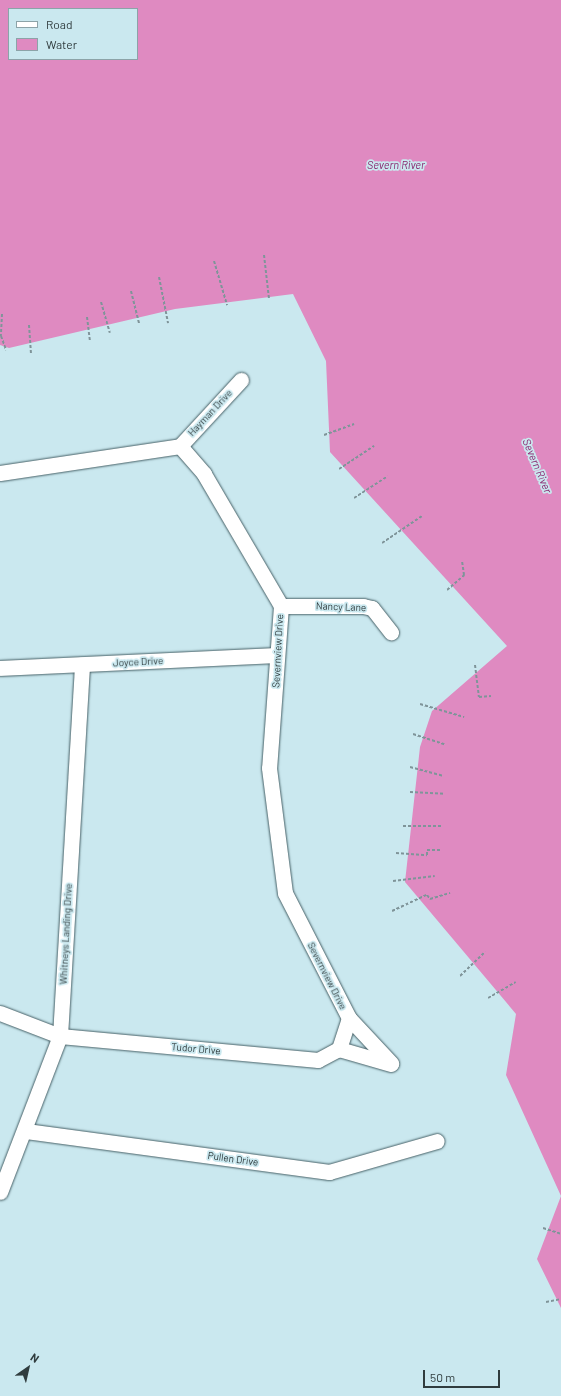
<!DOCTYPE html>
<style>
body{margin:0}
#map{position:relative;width:561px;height:1396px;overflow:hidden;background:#cae8ef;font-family:Barlow,sans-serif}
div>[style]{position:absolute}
.water>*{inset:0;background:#df8ac1}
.path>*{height:2px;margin-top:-1px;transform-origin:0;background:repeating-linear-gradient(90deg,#7f9499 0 3px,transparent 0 5px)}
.roads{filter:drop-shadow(0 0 1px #476167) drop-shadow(0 0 1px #476167)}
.minor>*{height:15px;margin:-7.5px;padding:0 7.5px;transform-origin:7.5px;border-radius:7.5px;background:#fff}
span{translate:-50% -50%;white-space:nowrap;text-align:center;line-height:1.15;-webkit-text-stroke:3.5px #cae8ef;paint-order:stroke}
.street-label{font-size:10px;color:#303c3e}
.water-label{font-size:11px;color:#89266e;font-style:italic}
.legend{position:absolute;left:8px;top:8px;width:130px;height:52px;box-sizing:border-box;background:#cae8ef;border:1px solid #8ca3a8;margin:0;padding:5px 7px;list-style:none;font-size:12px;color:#303c3e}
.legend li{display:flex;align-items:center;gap:8px;height:20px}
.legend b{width:20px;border:1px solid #8ca3a8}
.north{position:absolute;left:8px;top:1348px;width:40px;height:40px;-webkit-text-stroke:3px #cae8ef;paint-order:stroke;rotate:34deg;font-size:11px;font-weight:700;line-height:16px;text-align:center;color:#303c3e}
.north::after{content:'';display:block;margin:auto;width:14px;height:18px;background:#303c3e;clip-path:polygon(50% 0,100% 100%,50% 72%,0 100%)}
.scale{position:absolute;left:423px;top:1370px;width:77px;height:18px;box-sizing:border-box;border:2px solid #303c3e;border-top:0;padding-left:5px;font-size:12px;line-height:14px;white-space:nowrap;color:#303c3e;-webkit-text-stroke:3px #cae8ef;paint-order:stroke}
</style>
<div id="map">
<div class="water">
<i style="clip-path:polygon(evenodd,0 0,561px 0,561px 1308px,537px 1259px,561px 1196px,506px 1075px,516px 1014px,405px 882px,420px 747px,432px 711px,507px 646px,330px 452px,326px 361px,293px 294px,175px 309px,9px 348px,0 345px,0 0,9px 9px,137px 9px,137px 59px,9px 59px,9px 9px)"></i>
</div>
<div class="path">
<i style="left:264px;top:255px;width:44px;rotate:83.5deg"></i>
<i style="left:214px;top:261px;width:46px;rotate:73.5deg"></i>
<i style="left:159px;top:277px;width:47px;rotate:78.9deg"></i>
<i style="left:131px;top:291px;width:34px;rotate:76deg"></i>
<i style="left:101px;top:302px;width:32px;rotate:74deg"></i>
<i style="left:2px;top:314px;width:22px;rotate:93deg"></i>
<i style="left:1px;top:336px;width:15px;rotate:70deg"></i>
<i style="left:87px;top:317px;width:24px;rotate:83deg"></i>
<i style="left:29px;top:325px;width:29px;rotate:86deg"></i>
<i style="left:324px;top:435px;width:32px;rotate:-20deg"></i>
<i style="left:339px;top:469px;width:42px;rotate:-33.3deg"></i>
<i style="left:354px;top:498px;width:40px;rotate:-32.9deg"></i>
<i style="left:382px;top:543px;width:48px;rotate:-34deg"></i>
<i style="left:447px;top:590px;width:23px;rotate:-41deg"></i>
<i style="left:464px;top:575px;width:14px;rotate:-98deg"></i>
<i style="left:475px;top:665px;width:32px;rotate:83deg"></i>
<i style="left:479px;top:697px;width:12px;rotate:-5deg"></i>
<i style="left:420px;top:704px;width:46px;rotate:16.5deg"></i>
<i style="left:413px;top:734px;width:33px;rotate:18deg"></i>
<i style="left:410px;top:767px;width:34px;rotate:15deg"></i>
<i style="left:410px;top:792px;width:35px;rotate:3deg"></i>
<i style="left:403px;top:826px;width:39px"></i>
<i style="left:396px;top:853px;width:31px;rotate:4deg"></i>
<i style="left:427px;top:855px;width:5px;rotate:-90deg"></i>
<i style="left:427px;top:850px;width:13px"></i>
<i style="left:393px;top:881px;width:42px;rotate:-6.8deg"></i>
<i style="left:392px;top:911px;width:38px;rotate:-25deg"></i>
<i style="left:427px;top:895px;width:5px;rotate:53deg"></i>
<i style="left:430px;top:899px;width:21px;rotate:-17deg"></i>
<i style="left:460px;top:976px;width:35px;rotate:-44deg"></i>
<i style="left:488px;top:998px;width:32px;rotate:-30deg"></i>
<i style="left:543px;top:1228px;width:19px;rotate:18deg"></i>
<i style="left:546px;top:1302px;width:15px;rotate:-11deg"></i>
</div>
<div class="roads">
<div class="minor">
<i style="left:180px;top:446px;width:90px;rotate:-47.3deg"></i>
<i style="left:0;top:473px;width:182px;rotate:-8.5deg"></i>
<i style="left:180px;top:446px;width:37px;rotate:49deg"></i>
<i style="left:204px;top:474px;width:153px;rotate:59.7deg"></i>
<i style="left:281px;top:606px;width:162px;rotate:94.2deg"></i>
<i style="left:269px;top:768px;width:126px;rotate:82.7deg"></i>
<i style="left:285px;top:893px;width:140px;rotate:62.9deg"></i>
<i style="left:349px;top:1018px;width:33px;rotate:108deg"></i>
<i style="left:281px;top:606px;width:82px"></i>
<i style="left:363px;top:606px;width:9px;rotate:13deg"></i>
<i style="left:372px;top:608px;width:31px;rotate:52deg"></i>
<i style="left:0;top:668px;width:275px;rotate:-2.7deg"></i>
<i style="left:0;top:1013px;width:64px;rotate:21deg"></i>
<i style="left:60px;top:1036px;width:259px;rotate:5.3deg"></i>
<i style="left:318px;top:1060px;width:24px;rotate:-28deg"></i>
<i style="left:339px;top:1049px;width:54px;rotate:16.1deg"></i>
<i style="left:349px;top:1018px;width:62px;rotate:47deg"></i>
<i style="left:26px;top:1131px;width:306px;rotate:7.7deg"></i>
<i style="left:329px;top:1172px;width:112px;rotate:-16deg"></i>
<i style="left:0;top:1192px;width:167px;rotate:-69deg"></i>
<i style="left:60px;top:1036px;width:372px;rotate:-86.6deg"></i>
</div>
</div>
<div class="street-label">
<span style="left:210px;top:413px;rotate:-47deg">Hayman Drive</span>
<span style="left:341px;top:607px;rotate:2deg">Nancy Lane</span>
<span style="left:278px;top:651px;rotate:-87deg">Severnview Drive</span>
<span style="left:138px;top:662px;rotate:-3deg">Joyce Drive</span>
<span style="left:66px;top:934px;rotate:-87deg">Whitneys Landing Drive</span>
<span style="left:327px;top:976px;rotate:63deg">Severnview Drive</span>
<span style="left:196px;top:1049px;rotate:5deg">Tudor Drive</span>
<span style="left:233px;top:1159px;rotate:8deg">Pullen Drive</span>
</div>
<div class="water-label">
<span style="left:396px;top:165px">Severn River</span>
<span style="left:537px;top:466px;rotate:67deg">Severn River</span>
</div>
<ul class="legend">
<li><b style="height:5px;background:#fff"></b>Road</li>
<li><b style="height:11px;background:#df8ac1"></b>Water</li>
</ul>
<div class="north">N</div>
<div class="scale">50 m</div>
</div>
